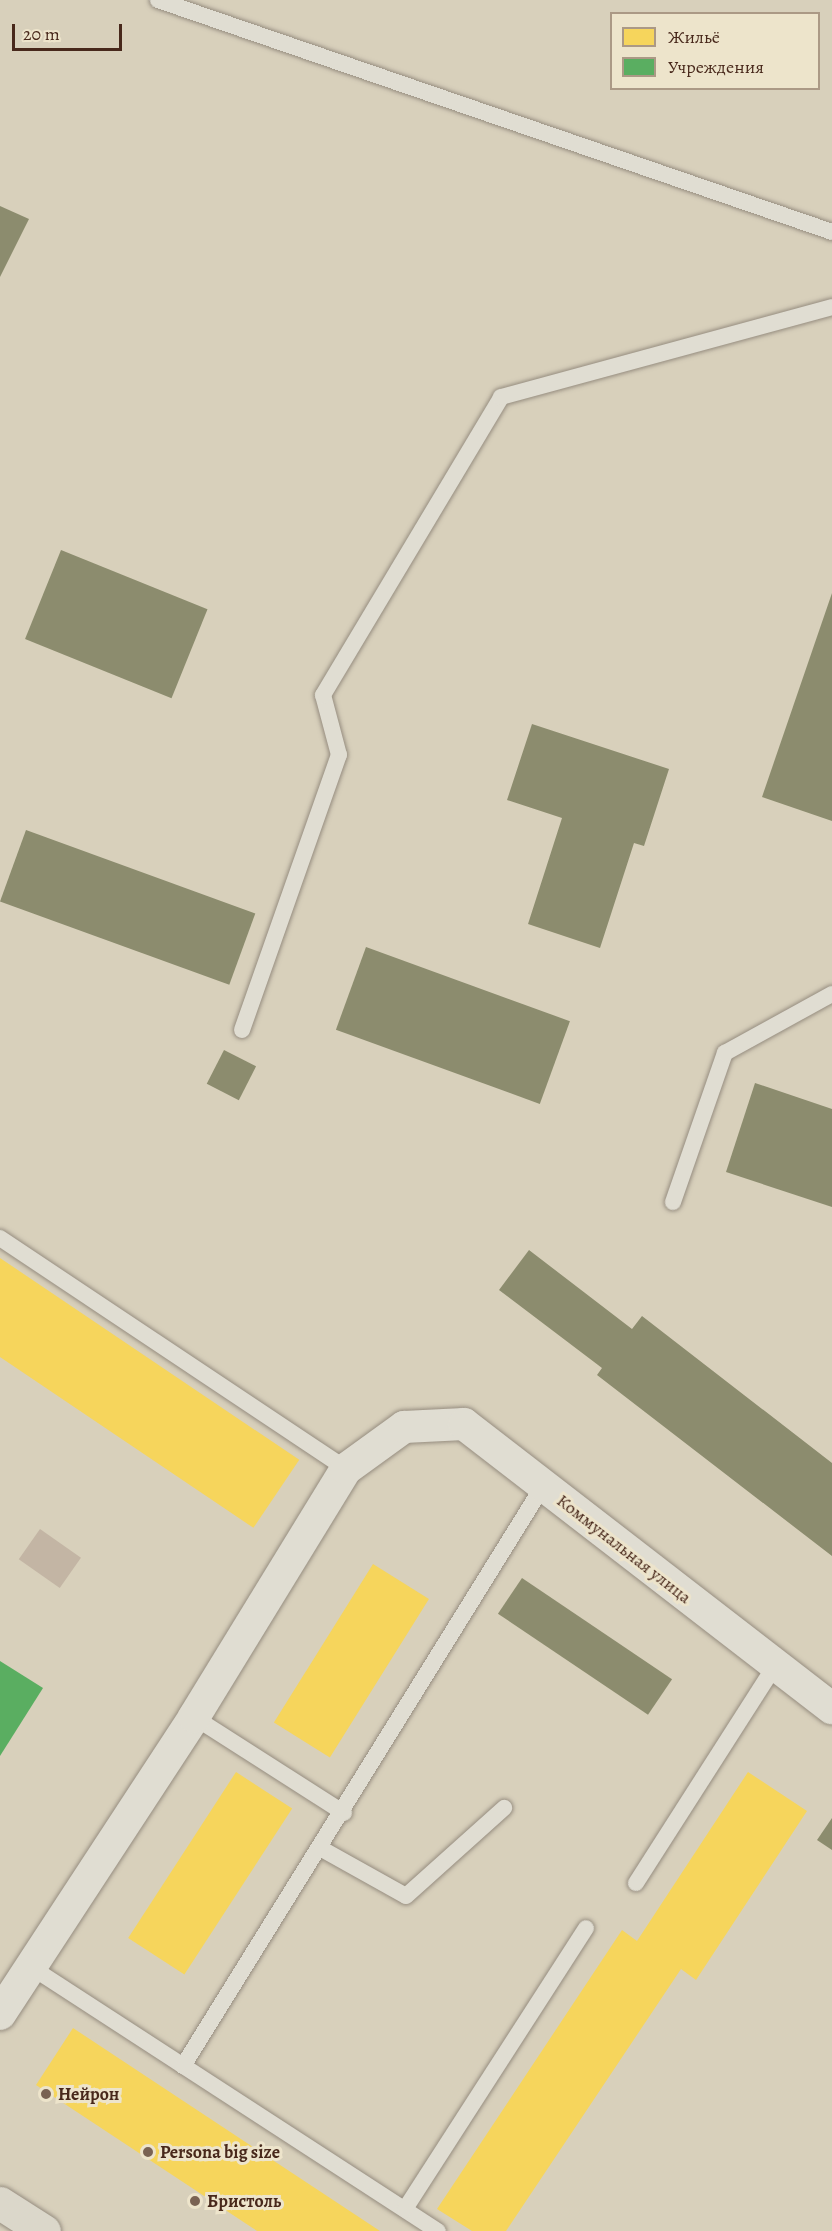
<!DOCTYPE html>
<meta charset="utf-8">
<style>
body{margin:0}
#map{position:relative;width:832px;height:2231px;overflow:hidden;background:#d8d0bb;font-family:Alegreya,serif}
div>[style]{position:absolute}
.homes>*{inset:0;background:#f6d55c;transform-origin:0 0}
.public>*{inset:0;background:#5aae61}
.industry>*{inset:0;background:#8c8c6e;transform-origin:0 0}
.building>*{inset:0;background:#c3b5a4;transform-origin:0 0}
.roads{filter:drop-shadow(0 0 2px #968d80) drop-shadow(0 0 2px #968d80)}
.lane>*{height:16px;margin:-8px;padding:0 8px;transform-origin:8px;border-radius:8px;background:#e0ddd2}
.street>*{height:32px;margin:-16px;padding:0 16px;transform-origin:16px;border-radius:16px;background:#e0ddd2}
.highway>*{height:33px;margin:-16.5px;padding:0 16.5px;transform-origin:16.5px;border-radius:16.5px;background:#dbd7ca}
.dots>*{width:16px;height:16px;translate:-50% -50%;box-sizing:border-box;border:3px solid #ede4cb;border-radius:50%}
span{translate:-50% -50%;white-space:nowrap;text-align:center;line-height:1.15;-webkit-text-stroke:6px #ede4cb;paint-order:stroke}
.street-label{font-size:18px;color:#48281b}
.poi-label{font-size:18px;color:#48281b;font-weight:700}
.left{translate:0 -50%;text-align:left}
.legend{position:absolute;left:610px;top:12px;width:210px;height:78px;box-sizing:border-box;background:#ede4cb;border:2px solid #ab9985;margin:0;padding:8px 10px;list-style:none;font-size:18px;color:#48281b}
.legend li{display:flex;align-items:center;gap:12px;height:30px}
.legend b{width:30px;border:2px solid #ab9985}
.scale{position:absolute;left:12px;top:24px;width:110px;height:27px;box-sizing:border-box;border:3px solid #48281b;border-top:0;padding-left:8px;font-size:18px;line-height:21px;white-space:nowrap;color:#48281b;-webkit-text-stroke:4px #ede4cb;paint-order:stroke}
</style>
<div id="map">
<div class="homes">
<i style="left:0;top:1258px;width:361px;height:82px;rotate:34deg"></i>
<i style="left:373px;top:1564px;width:66px;height:187px;rotate:32deg"></i>
<i style="left:236px;top:1772px;width:67px;height:198px;rotate:33deg"></i>
<i style="clip-path:polygon(748px 1772px,807px 1811px,696px 1980px,681px 1969px,506px 2231px,472px 2231px,437px 2209px,622px 1930px,637px 1941px)"></i>
<i style="clip-path:polygon(73px 2028px,380px 2231px,257px 2231px,36px 2085px)"></i>
</div>
<div class="public">
<i style="clip-path:polygon(0 1661px,43px 1688px,0 1756px)"></i>
</div>
<div class="industry">
<i style="clip-path:polygon(0 206px,29px 219px,0 277px)"></i>
<i style="left:61px;top:550px;width:158px;height:96px;rotate:22deg"></i>
<i style="clip-path:polygon(832px 593px,832px 821px,762px 797px)"></i>
<i style="clip-path:polygon(532px 724px,669px 769px,644px 846px,634px 843px,600px 948px,528px 924px,562px 818px,507px 800px)"></i>
<i style="left:26px;top:830px;width:244px;height:76px;rotate:20deg"></i>
<i style="left:366px;top:947px;width:217px;height:88px;rotate:20deg"></i>
<i style="left:224px;top:1050px;width:36px;height:38px;rotate:27deg"></i>
<i style="clip-path:polygon(755px 1083px,832px 1109px,832px 1207px,726px 1172px)"></i>
<i style="clip-path:polygon(529px 1250px,632px 1329px,642px 1316px,832px 1463px,832px 1556px,597px 1375px,602px 1368px,499px 1290px)"></i>
<i style="left:522px;top:1578px;width:181px;height:43px;rotate:34deg"></i>
<i style="clip-path:polygon(832px 1818px,832px 1850px,817px 1840px)"></i>
</div>
<div class="building">
<i style="left:40px;top:1529px;width:50px;height:37px;rotate:35deg"></i>
</div>
<div class="roads">
<div class="lane">
<i style="left:158px;top:0;width:713px;rotate:18.99deg"></i>
<i style="left:242px;top:1030px;width:292px;rotate:-70.6deg"></i>
<i style="left:339px;top:755px;width:62px;rotate:-104.9deg"></i>
<i style="left:323px;top:695px;width:347px;rotate:-59.1deg"></i>
<i style="left:501px;top:397px;width:343px;rotate:-15.2deg"></i>
<i style="left:673px;top:1202px;width:158px;rotate:-70.8deg"></i>
<i style="left:725px;top:1053px;width:122px;rotate:-28.9deg"></i>
<i style="left:0;top:1238px;width:416px;rotate:33.7deg"></i>
<i style="left:194px;top:1717px;width:178px;rotate:32.6deg"></i>
<i style="left:320px;top:1848px;width:98px;rotate:29.2deg"></i>
<i style="left:406px;top:1896px;width:132px;rotate:-41.9deg"></i>
<i style="left:636px;top:1883px;width:258px;rotate:-57.4deg"></i>
<i style="left:31px;top:1967px;width:485px;rotate:33deg"></i>
<i style="left:183px;top:2066px;width:683px;rotate:-58.17deg"></i>
<i style="left:405px;top:2209px;width:334px;rotate:-57.2deg"></i>
</div>
<div class="street">
<i style="left:0;top:2014px;width:355px;rotate:-56.8deg"></i>
<i style="left:194px;top:1717px;width:291px;rotate:-58.5deg"></i>
<i style="left:346px;top:1469px;width:72px;rotate:-35.9deg"></i>
<i style="left:404px;top:1427px;width:60px;rotate:-2.9deg"></i>
<i style="left:464px;top:1424px;width:465px;rotate:37.7deg"></i>
</div>
<div class="highway">
<i style="left:0;top:2203px;width:52px;rotate:32.5deg"></i>
</div>
</div>
<div class="dots">
<i style="left:46px;top:2094px;background:#7a6353"></i>
<i style="left:148px;top:2152px;background:#7a6353"></i>
<i style="left:195px;top:2201px;background:#7a6353"></i>
</div>
<div class="street-label">
<span style="left:624px;top:1549px;rotate:38deg">Коммунальная улица</span>
</div>
<div class="poi-label">
<span class="left" style="left:58px;top:2094px">Нейрон</span>
<span class="left" style="left:160px;top:2152px">Persona big size</span>
<span class="left" style="left:207px;top:2201px">Бристоль</span>
</div>
<ul class="legend">
<li><b style="height:16px;background:#f6d55c"></b>Жильё</li>
<li><b style="height:16px;background:#5aae61"></b>Учреждения</li>
</ul>
<div class="scale">20 m</div>
</div>
